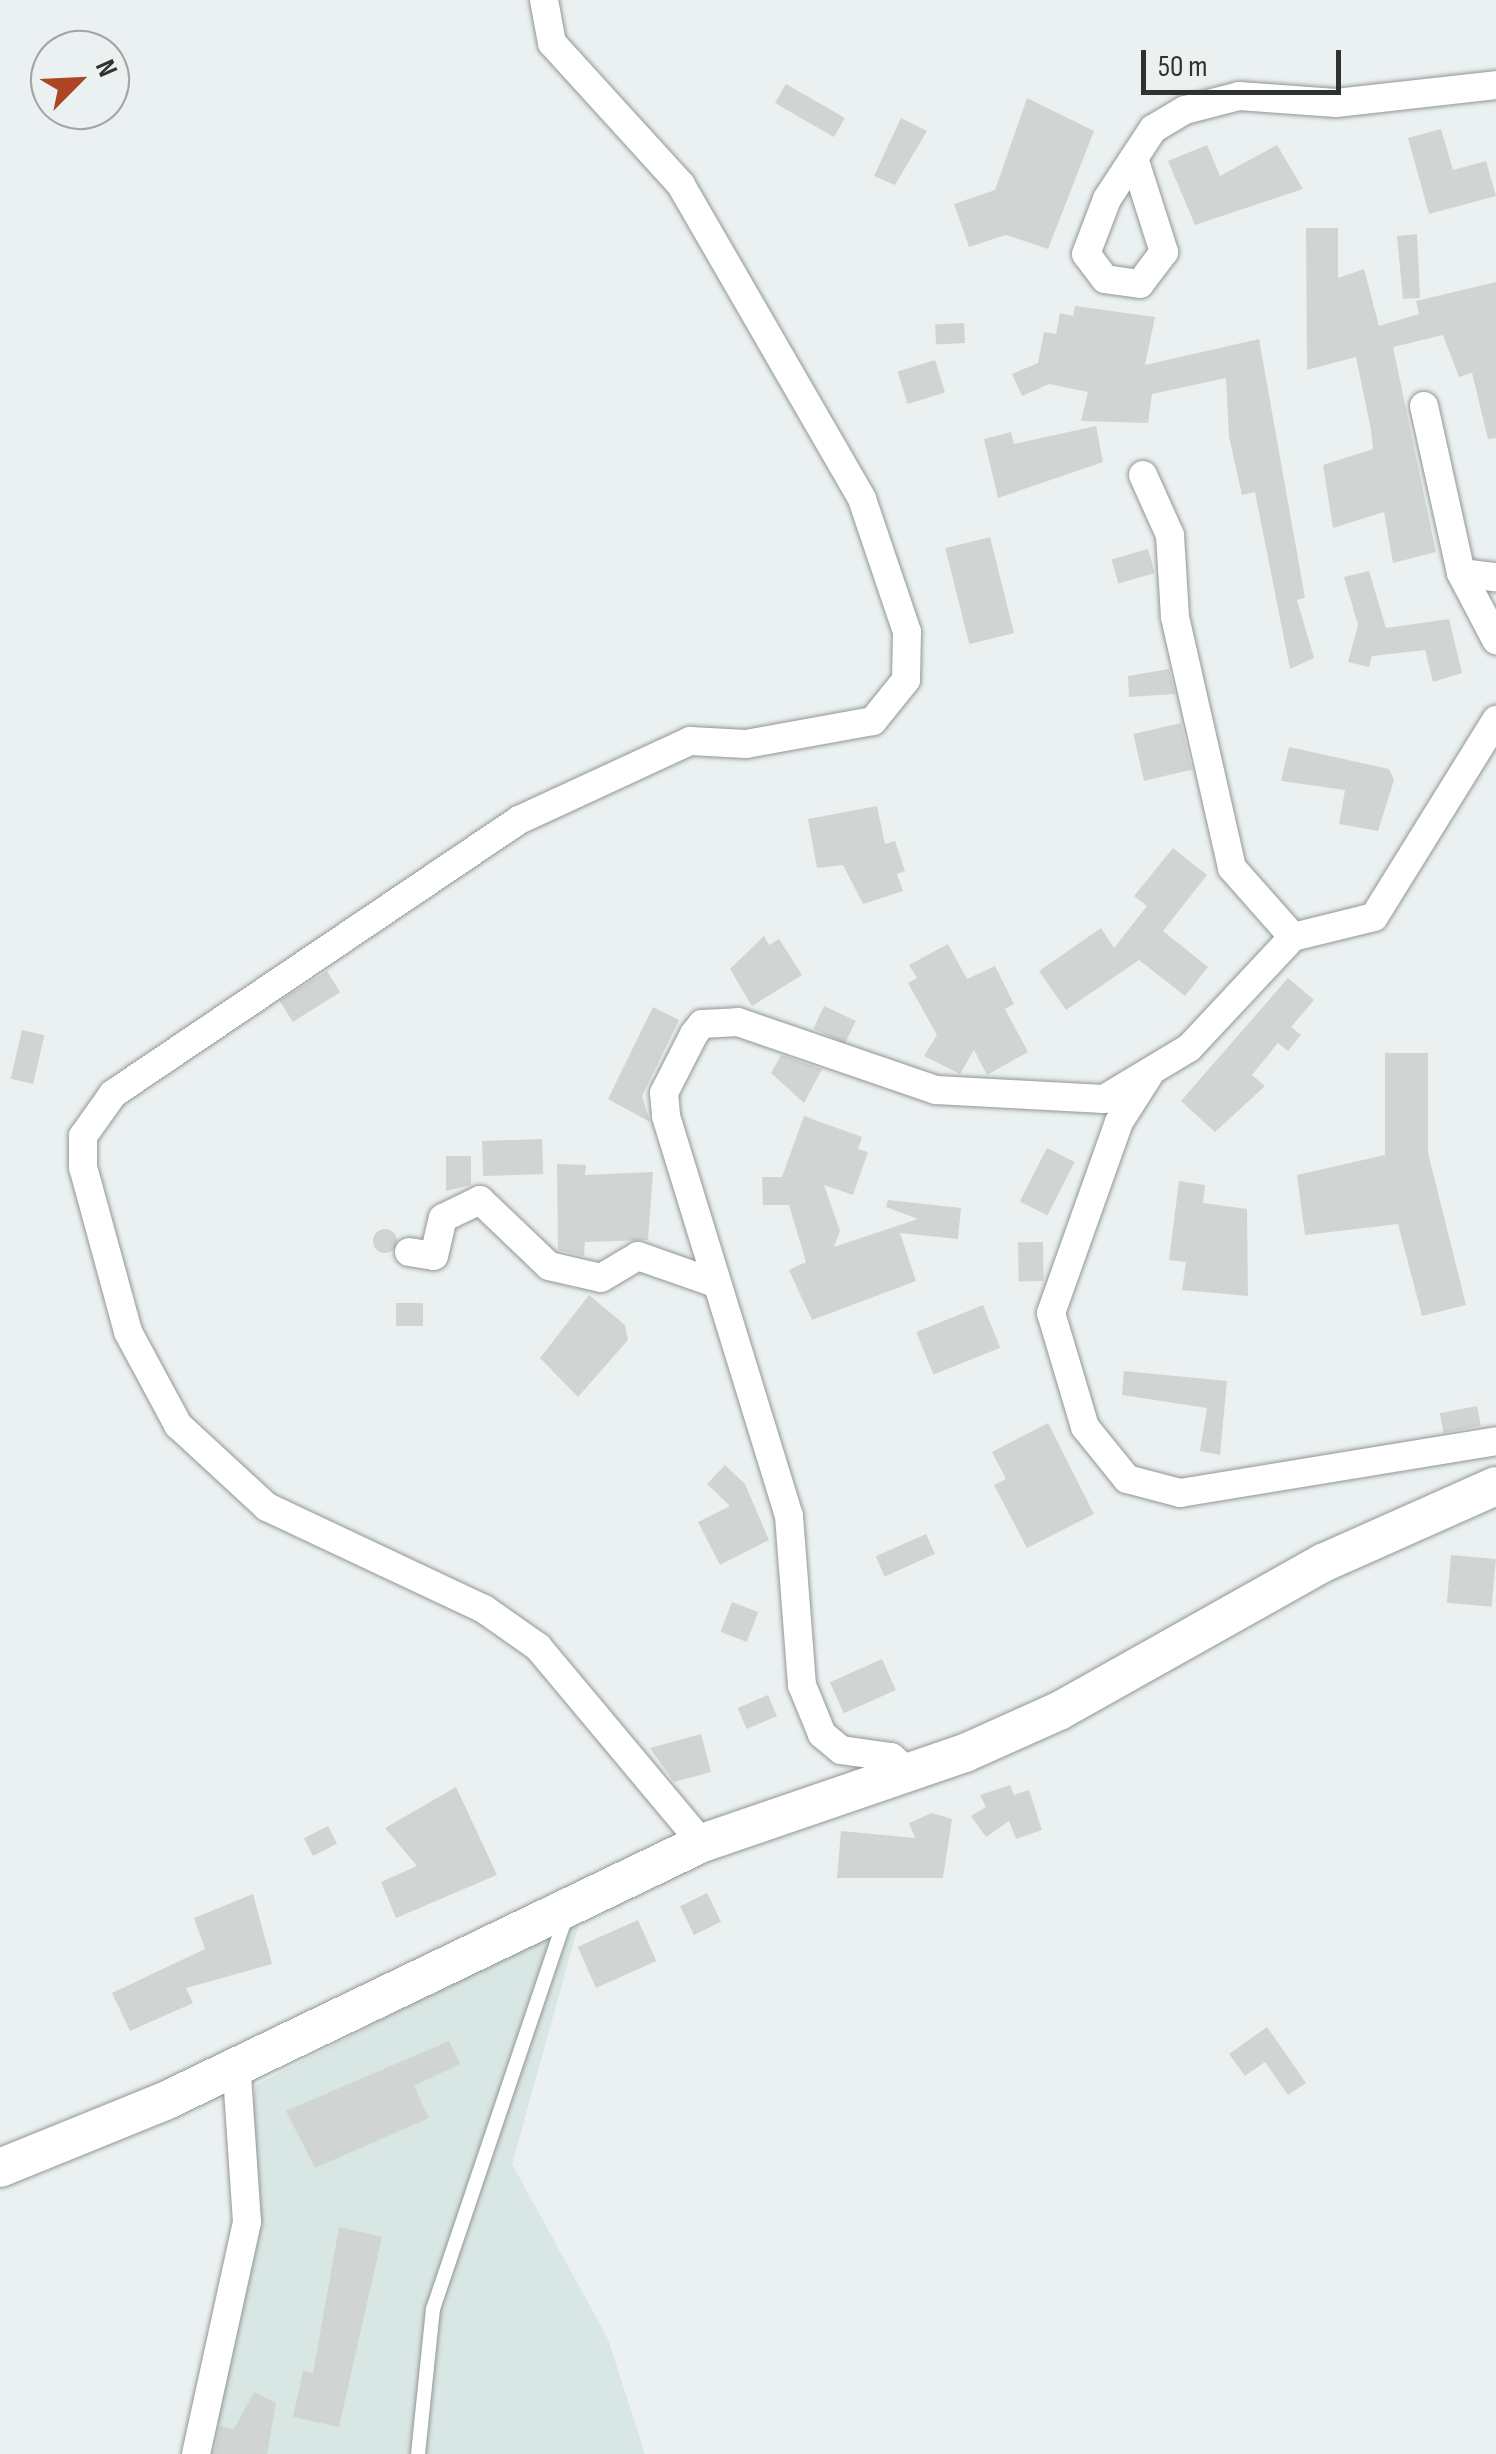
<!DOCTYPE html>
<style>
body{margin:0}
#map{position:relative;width:1496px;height:2454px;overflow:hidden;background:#ebf0f0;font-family:"Sofia Sans Condensed",sans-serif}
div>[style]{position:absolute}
.built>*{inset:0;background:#d8e6e4}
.building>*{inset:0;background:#d0d5d4;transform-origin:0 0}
.round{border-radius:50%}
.roads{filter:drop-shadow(0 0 2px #929696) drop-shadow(0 0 2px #929696)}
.lane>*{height:14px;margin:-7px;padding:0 7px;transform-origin:7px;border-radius:7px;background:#fff}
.street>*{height:28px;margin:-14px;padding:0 14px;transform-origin:14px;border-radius:14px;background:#fff}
.secondary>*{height:38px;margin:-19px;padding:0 19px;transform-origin:19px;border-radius:19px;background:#fff}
span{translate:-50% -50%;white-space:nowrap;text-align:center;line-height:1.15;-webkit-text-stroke:10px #ebf0f0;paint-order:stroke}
.north{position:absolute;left:30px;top:30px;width:100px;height:100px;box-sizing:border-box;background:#ebf0f0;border:2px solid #a0a4a4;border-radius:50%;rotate:66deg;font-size:28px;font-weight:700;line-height:40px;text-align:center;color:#303232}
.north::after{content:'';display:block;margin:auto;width:35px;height:45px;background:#ad4524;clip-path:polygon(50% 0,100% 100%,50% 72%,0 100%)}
.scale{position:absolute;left:1141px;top:50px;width:200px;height:45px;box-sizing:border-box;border:5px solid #303232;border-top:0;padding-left:12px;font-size:30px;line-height:35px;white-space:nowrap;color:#303232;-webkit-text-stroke:8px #ebf0f0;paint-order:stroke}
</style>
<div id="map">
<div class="built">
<i style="clip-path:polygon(581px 1916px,512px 2164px,608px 2339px,645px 2454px,192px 2454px,256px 2085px)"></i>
</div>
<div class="building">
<i style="left:786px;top:84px;width:68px;height:22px;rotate:30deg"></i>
<i style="clip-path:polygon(1027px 98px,1094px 131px,1048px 249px,1006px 235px,969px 247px,954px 204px,995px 190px)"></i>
<i style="clip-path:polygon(901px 118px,927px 131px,895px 185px,874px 176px)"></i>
<i style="clip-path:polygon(1441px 129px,1453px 170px,1486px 161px,1496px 196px,1429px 214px,1408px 138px)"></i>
<i style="clip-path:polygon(1207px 145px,1220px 176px,1277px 145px,1303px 189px,1195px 225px,1168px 161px)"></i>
<i style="clip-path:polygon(1306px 228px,1338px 228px,1338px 278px,1364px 269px,1379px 326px,1419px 314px,1416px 301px,1496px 282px,1496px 438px,1488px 439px,1472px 373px,1459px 377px,1443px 335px,1393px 347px,1436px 552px,1393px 563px,1384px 512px,1333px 528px,1323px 465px,1373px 449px,1371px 430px,1356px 357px,1307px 370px)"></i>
<i style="clip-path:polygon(1417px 234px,1420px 298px,1403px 299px,1397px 236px)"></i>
<i style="clip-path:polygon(1075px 306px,1155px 317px,1145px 365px,1259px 339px,1305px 598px,1297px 600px,1314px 658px,1290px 669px,1255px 492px,1242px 495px,1229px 437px,1226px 378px,1152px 394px,1148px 423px,1081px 421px,1088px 392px,1049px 384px,1022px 396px,1012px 374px,1038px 363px,1044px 332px,1056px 334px,1060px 313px,1073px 316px)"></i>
<i style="left:964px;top:323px;width:20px;height:29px;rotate:87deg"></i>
<i style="left:935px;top:360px;width:34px;height:39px;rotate:73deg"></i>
<i style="clip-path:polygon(1096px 426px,1103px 462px,998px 498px,984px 439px,1011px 432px,1014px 444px)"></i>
<i style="left:990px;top:537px;width:99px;height:46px;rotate:76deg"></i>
<i style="left:1148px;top:549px;width:25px;height:38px;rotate:74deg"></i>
<i style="clip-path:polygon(1369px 571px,1386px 628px,1449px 619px,1462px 673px,1433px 682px,1425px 650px,1372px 656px,1369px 667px,1348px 662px,1358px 625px,1344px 577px)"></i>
<i style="clip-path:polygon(1169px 669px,1175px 694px,1129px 697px,1128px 676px)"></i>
<i style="left:1181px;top:723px;width:48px;height:49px;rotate:77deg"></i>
<i style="clip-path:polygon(1289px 747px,1389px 769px,1394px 780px,1378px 831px,1339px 824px,1345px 790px,1281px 781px)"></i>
<i style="clip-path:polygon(877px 806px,885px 844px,895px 841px,905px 871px,897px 874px,903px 891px,863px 904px,843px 865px,817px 868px,808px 819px)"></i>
<i style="clip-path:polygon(1173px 848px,1207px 875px,1163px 931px,1208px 967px,1185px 996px,1139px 960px,1066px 1010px,1039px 971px,1101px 928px,1114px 948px,1147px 906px,1134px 896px)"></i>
<i style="clip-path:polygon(764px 936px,769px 945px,779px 939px,802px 975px,752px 1006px,730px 969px)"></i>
<i style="clip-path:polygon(948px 944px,967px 979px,995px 966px,1014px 1004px,1005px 1009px,1028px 1052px,987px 1075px,974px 1050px,960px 1074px,924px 1056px,937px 1035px,908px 983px,917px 978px,909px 965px)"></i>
<i style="left:327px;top:971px;width:25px;height:56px;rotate:58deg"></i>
<i style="clip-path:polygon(1288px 978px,1314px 1000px,1291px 1027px,1301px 1035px,1288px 1051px,1278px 1043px,1252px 1075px,1265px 1086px,1215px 1132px,1181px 1101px)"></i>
<i style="left:824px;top:1006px;width:35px;height:25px;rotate:25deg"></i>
<i style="clip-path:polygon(653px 1007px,679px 1020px,642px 1096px,650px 1122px,608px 1099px)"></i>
<i style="left:22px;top:1030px;width:23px;height:50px;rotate:13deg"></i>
<i style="clip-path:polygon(1385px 1053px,1428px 1053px,1428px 1153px,1466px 1305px,1422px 1316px,1398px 1224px,1305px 1235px,1297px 1175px,1385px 1155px)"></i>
<i style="clip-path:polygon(781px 1055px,822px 1069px,804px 1103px,771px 1073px)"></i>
<i style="clip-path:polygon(804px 1116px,862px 1137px,858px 1149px,868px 1152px,853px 1195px,824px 1185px,840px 1231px,834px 1247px,918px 1219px,886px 1207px,888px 1200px,961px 1208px,958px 1239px,900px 1233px,916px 1281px,812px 1320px,789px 1270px,806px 1262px,789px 1205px,763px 1205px,762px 1177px,782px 1177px)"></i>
<i style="left:542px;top:1139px;width:35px;height:60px;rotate:88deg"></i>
<i style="left:1047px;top:1148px;width:31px;height:60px;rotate:27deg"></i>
<i style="clip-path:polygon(446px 1156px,471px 1156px,471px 1185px,446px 1191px)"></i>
<i style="clip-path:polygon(557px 1164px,586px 1165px,585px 1175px,653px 1172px,648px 1240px,585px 1242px,584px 1256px,558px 1250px)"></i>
<i style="clip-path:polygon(1179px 1181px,1205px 1185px,1203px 1203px,1247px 1209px,1248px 1296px,1182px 1290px,1186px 1262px,1169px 1260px)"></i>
<i class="round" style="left:373px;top:1229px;width:24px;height:24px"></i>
<i style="left:1043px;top:1242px;width:39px;height:25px;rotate:89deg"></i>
<i style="clip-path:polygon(589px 1295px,625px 1325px,628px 1340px,578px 1397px,540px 1358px)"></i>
<i style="left:396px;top:1303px;width:27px;height:23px"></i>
<i style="left:983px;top:1305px;width:46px;height:72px;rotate:68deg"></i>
<i style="clip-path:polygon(1124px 1371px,1227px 1381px,1220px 1455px,1200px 1451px,1207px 1408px,1122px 1395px)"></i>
<i style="left:1477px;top:1406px;width:20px;height:38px;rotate:79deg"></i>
<i style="clip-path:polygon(1048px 1423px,1094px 1514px,1027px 1548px,994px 1485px,1006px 1479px,992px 1452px)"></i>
<i style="clip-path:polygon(725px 1465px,745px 1484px,769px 1540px,720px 1565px,698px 1522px,730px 1506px,707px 1484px)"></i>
<i style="left:926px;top:1534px;width:22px;height:55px;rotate:66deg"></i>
<i style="left:1451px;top:1555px;width:45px;height:48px;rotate:5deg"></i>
<i style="left:732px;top:1602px;width:28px;height:32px;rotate:21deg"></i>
<i style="left:882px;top:1659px;width:34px;height:57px;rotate:66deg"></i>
<i style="left:768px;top:1695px;width:23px;height:33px;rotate:67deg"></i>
<i style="clip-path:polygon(701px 1734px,711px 1772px,674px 1782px,650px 1748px)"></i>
<i style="clip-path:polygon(1010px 1785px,1014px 1795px,1029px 1790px,1042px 1830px,1016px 1839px,1009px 1821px,986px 1837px,971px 1816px,986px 1807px,980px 1795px)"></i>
<i style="clip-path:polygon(456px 1787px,497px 1875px,396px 1918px,381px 1882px,417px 1866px,385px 1828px)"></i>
<i style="clip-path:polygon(932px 1813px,952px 1819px,943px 1878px,837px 1878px,841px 1831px,915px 1838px,909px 1823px)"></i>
<i style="left:328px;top:1826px;width:20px;height:27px;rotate:63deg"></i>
<i style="left:707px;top:1893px;width:32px;height:30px;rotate:64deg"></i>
<i style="clip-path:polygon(253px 1894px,272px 1964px,186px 1988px,193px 2003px,130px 2031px,112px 1993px,205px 1949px,194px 1918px)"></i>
<i style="left:638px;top:1920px;width:45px;height:66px;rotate:66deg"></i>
<i style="clip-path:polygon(1267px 2027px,1306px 2083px,1288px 2095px,1265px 2062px,1245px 2076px,1229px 2054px)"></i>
<i style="clip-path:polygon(449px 2041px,460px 2064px,414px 2086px,429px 2118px,315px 2168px,286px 2111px)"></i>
<i style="clip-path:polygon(339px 2227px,382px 2237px,339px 2427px,293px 2417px,303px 2371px,313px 2373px)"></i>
<i style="clip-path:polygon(254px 2392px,276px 2403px,267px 2454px,214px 2454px,220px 2426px,234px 2429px)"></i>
</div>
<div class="roads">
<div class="lane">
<i style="left:418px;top:2454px;width:146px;rotate:-84.1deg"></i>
<i style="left:433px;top:2309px;width:417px;rotate:-71.3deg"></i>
</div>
<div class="street">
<i style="left:544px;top:0;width:44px;rotate:79.5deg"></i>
<i style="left:552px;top:43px;width:192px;rotate:47.7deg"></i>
<i style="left:681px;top:185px;width:362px;rotate:60deg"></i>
<i style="left:862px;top:499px;width:140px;rotate:71.3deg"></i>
<i style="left:907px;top:632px;width:48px;rotate:91.2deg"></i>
<i style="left:906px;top:680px;width:53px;rotate:128.8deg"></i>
<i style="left:873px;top:721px;width:129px;rotate:169.7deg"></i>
<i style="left:746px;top:744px;width:56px;rotate:-176.9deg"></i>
<i style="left:690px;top:741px;width:188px;rotate:155.2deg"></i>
<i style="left:519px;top:820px;width:490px;rotate:146deg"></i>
<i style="left:113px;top:1094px;width:52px;rotate:125.5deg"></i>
<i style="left:83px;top:1136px;width:31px;rotate:90deg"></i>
<i style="left:83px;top:1167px;width:171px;rotate:74.7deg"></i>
<i style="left:128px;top:1332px;width:106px;rotate:61.7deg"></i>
<i style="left:178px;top:1425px;width:121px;rotate:42.7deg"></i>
<i style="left:267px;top:1507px;width:240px;rotate:25.2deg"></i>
<i style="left:484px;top:1609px;width:66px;rotate:35.1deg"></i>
<i style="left:538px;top:1647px;width:256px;rotate:50.1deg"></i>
<i style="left:1134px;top:158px;width:99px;rotate:72.3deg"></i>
<i style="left:1164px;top:252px;width:40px;rotate:127deg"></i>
<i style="left:1140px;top:284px;width:35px;rotate:-172deg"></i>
<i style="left:1105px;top:279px;width:31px;rotate:-127deg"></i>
<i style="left:1086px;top:254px;width:59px;rotate:-69.1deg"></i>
<i style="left:1107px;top:199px;width:84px;rotate:-56.7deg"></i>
<i style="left:1153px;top:129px;width:37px;rotate:-31deg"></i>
<i style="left:1185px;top:110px;width:56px;rotate:-14.5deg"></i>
<i style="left:1239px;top:96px;width:97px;rotate:4.1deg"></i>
<i style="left:1336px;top:103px;width:161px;rotate:-6.4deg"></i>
<i style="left:1424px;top:406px;width:171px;rotate:77.5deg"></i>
<i style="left:1461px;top:573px;width:76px;rotate:62.4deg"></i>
<i style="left:1143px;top:475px;width:66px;rotate:65.8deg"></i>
<i style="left:1170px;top:535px;width:82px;rotate:86.5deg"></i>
<i style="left:1175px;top:617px;width:257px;rotate:77.2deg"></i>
<i style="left:1232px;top:868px;width:92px;rotate:48.5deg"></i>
<i style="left:1461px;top:573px;width:35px;rotate:7deg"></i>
<i style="left:1149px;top:1075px;width:56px;rotate:122.6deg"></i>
<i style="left:1119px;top:1122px;width:203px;rotate:109.6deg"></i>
<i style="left:1051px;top:1313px;width:119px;rotate:73.4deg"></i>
<i style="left:1085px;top:1427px;width:67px;rotate:51.1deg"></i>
<i style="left:1127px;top:1479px;width:55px;rotate:14.8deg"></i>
<i style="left:1180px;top:1493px;width:320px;rotate:-9.3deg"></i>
<i style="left:409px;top:1252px;width:25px;rotate:9deg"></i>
<i style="left:434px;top:1256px;width:39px;rotate:-77deg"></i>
<i style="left:443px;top:1218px;width:41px;rotate:-25.9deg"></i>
<i style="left:480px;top:1200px;width:95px;rotate:43.7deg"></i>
<i style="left:549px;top:1266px;width:53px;rotate:13deg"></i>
<i style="left:601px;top:1278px;width:43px;rotate:-30.7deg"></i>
<i style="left:638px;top:1256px;width:78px;rotate:19.4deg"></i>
<i style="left:909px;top:1773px;width:24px;rotate:-138deg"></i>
<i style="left:891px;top:1757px;width:50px;rotate:-172deg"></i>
<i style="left:841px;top:1750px;width:25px;rotate:-140deg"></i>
<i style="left:822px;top:1734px;width:53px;rotate:-112.2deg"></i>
<i style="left:802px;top:1685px;width:169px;rotate:-94.4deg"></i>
<i style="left:789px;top:1516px;width:419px;rotate:-107.1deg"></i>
<i style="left:666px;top:1115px;width:22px;rotate:-95deg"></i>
<i style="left:664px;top:1093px;width:66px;rotate:-63deg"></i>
<i style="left:694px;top:1034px;width:13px;rotate:-51deg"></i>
<i style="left:702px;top:1024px;width:36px;rotate:-3deg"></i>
<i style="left:738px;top:1022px;width:209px;rotate:19deg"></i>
<i style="left:936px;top:1090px;width:168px;rotate:3.1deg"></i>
<i style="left:1104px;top:1099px;width:99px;rotate:-31deg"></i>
<i style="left:1189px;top:1048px;width:152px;rotate:-46.9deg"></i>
<i style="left:1293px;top:937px;width:83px;rotate:-13.9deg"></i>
<i style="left:1374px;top:917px;width:232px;rotate:-58.2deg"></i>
<i style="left:196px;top:2454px;width:238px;rotate:-77.6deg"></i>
<i style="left:247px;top:2222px;width:160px;rotate:-93.9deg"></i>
</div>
<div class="secondary">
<i style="left:0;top:2168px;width:178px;rotate:-22.1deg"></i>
<i style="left:165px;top:2101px;width:596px;rotate:-25.66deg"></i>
<i style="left:702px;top:1843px;width:278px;rotate:-18.9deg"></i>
<i style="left:965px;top:1753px;width:103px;rotate:-24.1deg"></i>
<i style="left:1059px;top:1711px;width:303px;rotate:-29.3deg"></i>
<i style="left:1323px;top:1563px;width:189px;rotate:-24deg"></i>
</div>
</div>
<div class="north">N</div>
<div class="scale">50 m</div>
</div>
